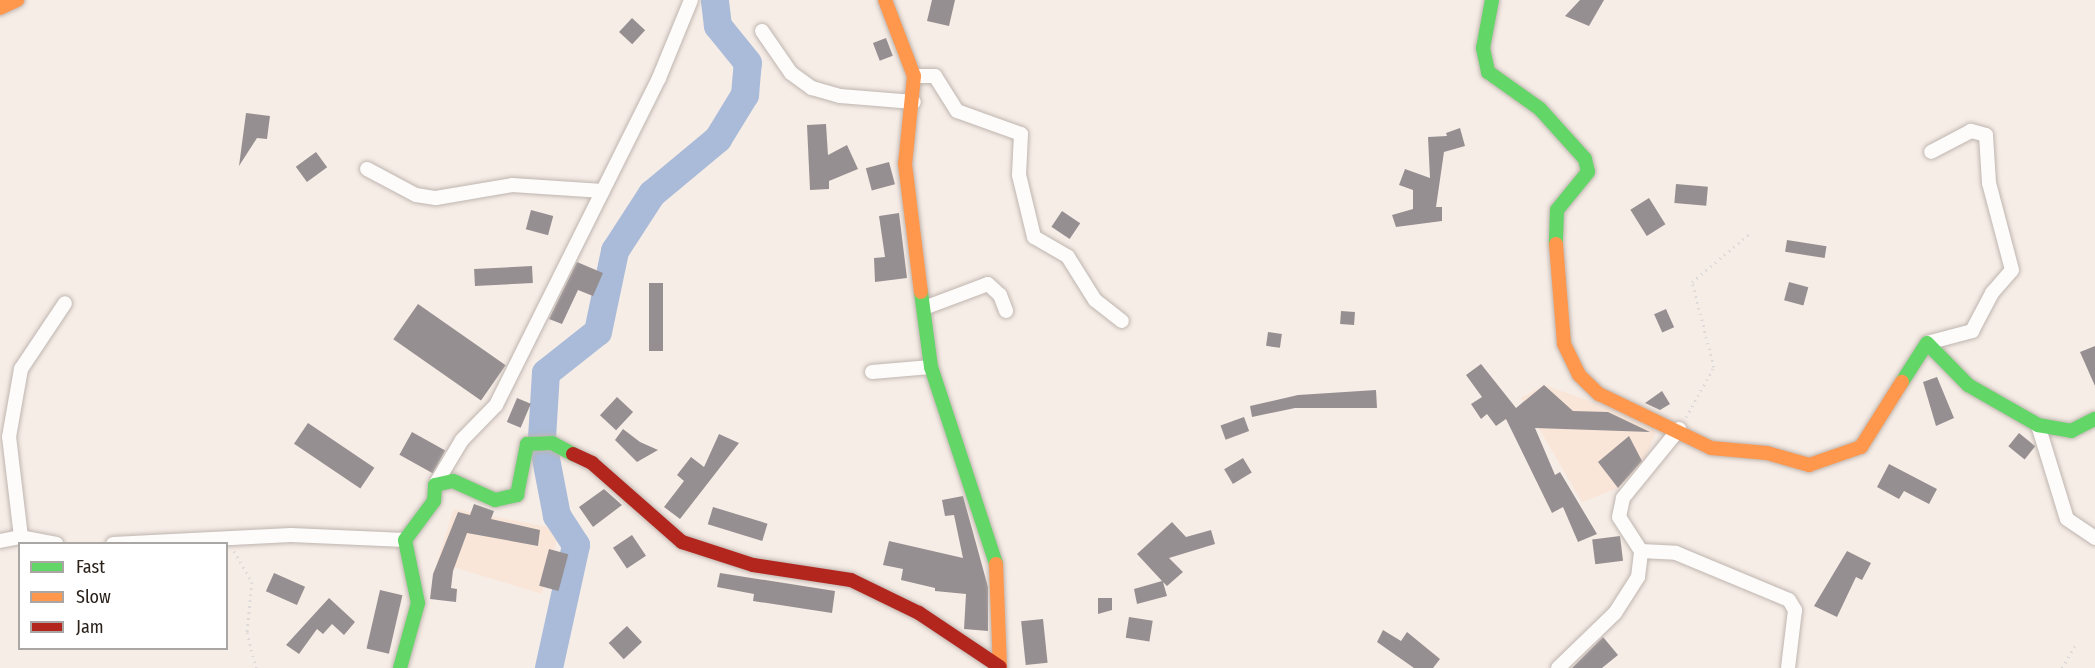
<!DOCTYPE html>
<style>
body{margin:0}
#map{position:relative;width:2095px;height:668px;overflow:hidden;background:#f7ede7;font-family:"Fira Sans Condensed",sans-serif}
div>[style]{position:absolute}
.built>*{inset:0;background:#f9e6d9}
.river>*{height:28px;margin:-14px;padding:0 14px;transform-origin:14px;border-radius:14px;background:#a9bbd8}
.building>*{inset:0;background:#968f91;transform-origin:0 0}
.path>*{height:3px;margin-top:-1.5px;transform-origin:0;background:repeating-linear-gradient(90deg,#dedad9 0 1.5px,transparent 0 6px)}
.roads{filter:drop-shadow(0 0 2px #beb5af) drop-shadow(0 0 2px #beb5af)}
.street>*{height:14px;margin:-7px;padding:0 7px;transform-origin:7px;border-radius:7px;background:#fefcfb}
.fast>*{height:14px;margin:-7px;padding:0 7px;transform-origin:7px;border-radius:7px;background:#63d668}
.slow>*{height:14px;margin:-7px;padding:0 7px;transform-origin:7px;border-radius:7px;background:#ff974d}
.jam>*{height:14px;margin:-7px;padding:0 7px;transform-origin:7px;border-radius:7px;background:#b3261e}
span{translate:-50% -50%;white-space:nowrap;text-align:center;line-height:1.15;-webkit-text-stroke:6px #fff;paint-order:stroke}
.legend{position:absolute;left:18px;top:542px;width:210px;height:108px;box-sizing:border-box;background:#fff;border:2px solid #aaa6a3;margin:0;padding:8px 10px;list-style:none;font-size:18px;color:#2a211a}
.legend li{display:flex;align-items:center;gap:12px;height:30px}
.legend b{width:30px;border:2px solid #aaa6a3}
</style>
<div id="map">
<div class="built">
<i style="clip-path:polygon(1544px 385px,1633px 416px,1656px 431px,1643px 464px,1618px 488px,1582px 502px,1521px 398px)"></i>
<i style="clip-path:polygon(454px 509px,560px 529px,542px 594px,437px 562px)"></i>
</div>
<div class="river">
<i style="left:549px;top:668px;width:126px;rotate:-77.6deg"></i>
<i style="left:576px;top:545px;width:35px;rotate:-123deg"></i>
<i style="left:557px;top:516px;width:79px;rotate:-100.9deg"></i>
<i style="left:542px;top:438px;width:65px;rotate:-86.5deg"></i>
<i style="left:546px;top:373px;width:66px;rotate:-38.3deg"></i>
<i style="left:598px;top:332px;width:83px;rotate:-78.1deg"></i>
<i style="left:615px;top:251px;width:68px;rotate:-57deg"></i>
<i style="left:652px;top:194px;width:86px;rotate:-39.8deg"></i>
<i style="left:718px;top:139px;width:52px;rotate:-58.5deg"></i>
<i style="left:745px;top:95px;width:32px;rotate:-85deg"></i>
<i style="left:748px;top:63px;width:48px;rotate:-129deg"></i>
<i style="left:718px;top:26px;width:26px;rotate:-97deg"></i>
</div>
<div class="building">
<i style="clip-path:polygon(932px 0,955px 0,949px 26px,927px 21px)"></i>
<i style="clip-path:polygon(1580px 0,1604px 0,1589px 26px,1565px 16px)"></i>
<i style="left:632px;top:18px;width:18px;height:19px;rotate:43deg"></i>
<i style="left:886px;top:38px;width:19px;height:14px;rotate:69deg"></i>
<i style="clip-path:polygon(246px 113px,270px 116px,267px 139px,257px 138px,239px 166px)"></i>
<i style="clip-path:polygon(826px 124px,828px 155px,847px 145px,858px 169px,829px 181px,829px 189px,810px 190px,807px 125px)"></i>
<i style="clip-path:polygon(1460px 128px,1465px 146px,1444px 152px,1436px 207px,1442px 207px,1442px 221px,1396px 227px,1392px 215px,1413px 209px,1413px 190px,1399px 185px,1405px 169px,1430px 178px,1428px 137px,1447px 136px,1446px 133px)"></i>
<i style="left:316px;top:152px;width:19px;height:25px;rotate:54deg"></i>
<i style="left:889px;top:162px;width:23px;height:24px;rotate:75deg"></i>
<i style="left:1676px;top:184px;width:32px;height:19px;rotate:5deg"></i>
<i style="left:1649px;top:198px;width:31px;height:22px;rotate:58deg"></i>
<i style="left:531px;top:210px;width:23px;height:20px;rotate:15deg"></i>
<i style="left:1062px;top:211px;width:22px;height:19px;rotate:34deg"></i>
<i style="clip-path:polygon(899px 213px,907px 278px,875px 282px,874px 258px,885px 257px,879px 216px)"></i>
<i style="left:1787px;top:240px;width:40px;height:12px;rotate:9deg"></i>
<i style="clip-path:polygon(577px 262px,603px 273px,593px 296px,578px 290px,562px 324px,549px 319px)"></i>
<i style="left:532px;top:266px;width:17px;height:58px;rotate:87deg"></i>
<i style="left:1789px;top:282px;width:20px;height:19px;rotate:15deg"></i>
<i style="left:649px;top:283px;width:14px;height:68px"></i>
<i style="left:418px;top:304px;width:107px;height:43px;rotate:35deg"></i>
<i style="left:1666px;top:309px;width:20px;height:13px;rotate:66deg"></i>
<i style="left:1341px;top:311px;width:14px;height:13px;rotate:4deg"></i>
<i style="left:1268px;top:332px;width:14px;height:14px;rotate:8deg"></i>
<i style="clip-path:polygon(2095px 346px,2095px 386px,2080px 352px)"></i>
<i style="clip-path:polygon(1481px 364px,1516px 408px,1544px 385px,1573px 411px,1608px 412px,1650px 432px,1535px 428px,1555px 475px,1560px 472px,1597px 534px,1578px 542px,1563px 507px,1552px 513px,1506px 419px,1496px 426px,1487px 414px,1481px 419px,1471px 404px,1482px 397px,1466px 375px)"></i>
<i style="clip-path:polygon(1937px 377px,1954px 418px,1936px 426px,1923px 382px)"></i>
<i style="clip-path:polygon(1376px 390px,1377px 408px,1295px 408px,1252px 417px,1250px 406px,1298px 395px)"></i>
<i style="clip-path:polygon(1662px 391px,1670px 404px,1660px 410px,1645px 403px)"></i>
<i style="left:617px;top:397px;width:22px;height:25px;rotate:43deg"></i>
<i style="left:517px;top:398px;width:15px;height:26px;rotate:23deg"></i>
<i style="left:1244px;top:417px;width:15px;height:25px;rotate:70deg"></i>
<i style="left:308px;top:423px;width:80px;height:25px;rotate:34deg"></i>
<i style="clip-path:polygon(623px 429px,640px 442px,658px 450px,637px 462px,615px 440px)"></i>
<i style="left:412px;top:432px;width:38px;height:26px;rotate:29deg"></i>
<i style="left:2019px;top:433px;width:21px;height:17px;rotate:39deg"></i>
<i style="clip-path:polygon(719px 434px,739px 443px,680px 519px,664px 507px,684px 481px,677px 475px,691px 457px,704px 467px)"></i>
<i style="clip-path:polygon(1629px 436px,1642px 461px,1618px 488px,1598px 462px)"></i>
<i style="left:1243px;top:458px;width:17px;height:22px;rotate:59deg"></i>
<i style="clip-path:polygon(1889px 464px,1937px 489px,1929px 504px,1904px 491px,1899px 499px,1877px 487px)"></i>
<i style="clip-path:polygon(604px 489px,622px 505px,593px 527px,579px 507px)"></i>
<i style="clip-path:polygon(963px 496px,988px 587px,988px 631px,964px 629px,966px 594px,935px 591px,935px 588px,901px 580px,903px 569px,883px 565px,889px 541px,963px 558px,954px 515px,945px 516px,942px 500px)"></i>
<i style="clip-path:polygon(474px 504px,494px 511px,491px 519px,540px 530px,538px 546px,467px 533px,453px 571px,451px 588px,457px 589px,456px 602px,430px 599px,433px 574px,458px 512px,470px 515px)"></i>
<i style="left:713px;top:507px;width:57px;height:18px;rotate:17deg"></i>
<i style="clip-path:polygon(1172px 522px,1186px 537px,1211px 530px,1215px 544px,1169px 558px,1183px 572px,1167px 586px,1163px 582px,1167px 596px,1137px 604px,1134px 589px,1162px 581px,1137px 554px)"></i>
<i style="left:632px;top:535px;width:25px;height:23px;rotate:56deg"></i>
<i style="left:1620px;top:536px;width:25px;height:28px;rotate:83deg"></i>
<i style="left:549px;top:549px;width:20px;height:38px;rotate:15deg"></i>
<i style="clip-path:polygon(1847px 551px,1871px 563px,1862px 580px,1856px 577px,1837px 617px,1814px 606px)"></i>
<i style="left:274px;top:573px;width:34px;height:20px;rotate:24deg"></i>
<i style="clip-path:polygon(720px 573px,835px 591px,832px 613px,753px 601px,754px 594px,717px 587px)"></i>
<i style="left:380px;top:590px;width:23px;height:60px;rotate:13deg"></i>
<i style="clip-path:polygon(329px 598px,355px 622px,344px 635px,332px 624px,323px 634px,317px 629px,299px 654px,286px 645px)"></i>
<i style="clip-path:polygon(1098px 598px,1112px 598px,1112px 610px,1098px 614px)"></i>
<i style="left:1129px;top:617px;width:24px;height:21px;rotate:9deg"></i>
<i style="left:1043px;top:619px;width:44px;height:22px;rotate:84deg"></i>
<i style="left:627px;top:626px;width:22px;height:25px;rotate:47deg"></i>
<i style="clip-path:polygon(1383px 630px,1401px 641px,1407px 632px,1440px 659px,1433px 668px,1414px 668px,1377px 642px)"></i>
<i style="clip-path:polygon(1603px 637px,1618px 655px,1602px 668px,1572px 668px)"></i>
</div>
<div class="path">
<i style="left:1686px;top:417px;width:57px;rotate:-60.8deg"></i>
<i style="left:1714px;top:367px;width:88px;rotate:-104.5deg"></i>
<i style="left:1692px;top:282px;width:75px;rotate:-40.1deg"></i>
<i style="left:234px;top:551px;width:36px;rotate:60deg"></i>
<i style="left:252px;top:582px;width:50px;rotate:95.7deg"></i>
<i style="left:247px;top:632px;width:37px;rotate:76deg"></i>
<i style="left:2062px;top:668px;width:30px;rotate:-60deg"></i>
</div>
<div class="roads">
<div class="street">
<i style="left:762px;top:31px;width:51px;rotate:55.4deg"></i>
<i style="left:791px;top:73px;width:26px;rotate:36deg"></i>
<i style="left:812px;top:88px;width:29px;rotate:16deg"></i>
<i style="left:840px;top:96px;width:74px;rotate:4.6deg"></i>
<i style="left:914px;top:76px;width:21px"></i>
<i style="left:935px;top:76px;width:41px;rotate:57.8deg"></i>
<i style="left:957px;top:111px;width:68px;rotate:19.8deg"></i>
<i style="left:1021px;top:134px;width:41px;rotate:92.8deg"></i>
<i style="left:1019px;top:175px;width:64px;rotate:76.4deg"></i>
<i style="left:1034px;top:237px;width:39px;rotate:30deg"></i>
<i style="left:1068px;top:257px;width:51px;rotate:57.9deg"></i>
<i style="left:1095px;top:300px;width:34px;rotate:38deg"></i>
<i style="left:367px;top:169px;width:55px;rotate:28deg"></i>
<i style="left:416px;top:195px;width:20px;rotate:9deg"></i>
<i style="left:436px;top:198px;width:77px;rotate:-9.7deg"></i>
<i style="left:512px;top:185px;width:91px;rotate:3.8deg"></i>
<i style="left:924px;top:308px;width:68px;rotate:-20.6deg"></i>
<i style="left:988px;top:284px;width:16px;rotate:43deg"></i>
<i style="left:1000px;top:295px;width:17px;rotate:69deg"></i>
<i style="left:1927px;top:343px;width:47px;rotate:-14.9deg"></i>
<i style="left:1972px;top:331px;width:43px;rotate:-62.2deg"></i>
<i style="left:1992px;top:293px;width:30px;rotate:-49deg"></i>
<i style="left:2012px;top:270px;width:90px;rotate:-104.8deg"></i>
<i style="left:1989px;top:183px;width:48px;rotate:-93.6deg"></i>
<i style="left:1986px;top:135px;width:16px;rotate:-165deg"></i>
<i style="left:1971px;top:131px;width:45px;rotate:152.3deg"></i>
<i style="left:872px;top:372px;width:59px;rotate:-4.8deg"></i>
<i style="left:2038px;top:425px;width:98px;rotate:72.9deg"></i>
<i style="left:2067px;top:519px;width:34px;rotate:34deg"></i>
<i style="left:435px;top:485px;width:52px;rotate:-59deg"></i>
<i style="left:462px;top:440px;width:49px;rotate:-45.8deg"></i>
<i style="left:496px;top:405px;width:365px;rotate:-63.5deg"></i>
<i style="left:659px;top:78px;width:84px;rotate:-67.7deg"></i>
<i style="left:21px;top:537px;width:101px;rotate:-96.8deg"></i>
<i style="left:9px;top:437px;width:69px;rotate:-80deg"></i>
<i style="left:21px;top:369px;width:79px;rotate:-56.3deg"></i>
<i style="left:0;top:541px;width:21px;rotate:-11deg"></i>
<i style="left:21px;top:537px;width:36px;rotate:11deg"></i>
<i style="left:113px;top:544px;width:178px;rotate:-2.9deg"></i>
<i style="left:291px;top:535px;width:114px;rotate:2.5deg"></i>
<i style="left:1641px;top:551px;width:35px;rotate:3deg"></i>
<i style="left:1676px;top:553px;width:122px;rotate:22.6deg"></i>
<i style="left:1789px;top:600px;width:12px;rotate:59deg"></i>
<i style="left:1795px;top:610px;width:58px;rotate:96.9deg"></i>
<i style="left:1558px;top:668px;width:79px;rotate:-44deg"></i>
<i style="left:1615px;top:613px;width:43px;rotate:-57.4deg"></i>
<i style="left:1638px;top:577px;width:26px;rotate:-83deg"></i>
<i style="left:1641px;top:551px;width:40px;rotate:-122.9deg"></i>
<i style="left:1619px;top:517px;width:19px;rotate:-78deg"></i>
<i style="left:1623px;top:498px;width:89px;rotate:-50.9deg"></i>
</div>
<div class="fast">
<i style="left:1492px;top:0;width:49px;rotate:100.6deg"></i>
<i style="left:1483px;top:48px;width:25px;rotate:78deg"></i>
<i style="left:1488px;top:72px;width:64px;rotate:35.4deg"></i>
<i style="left:1540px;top:109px;width:67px;rotate:48deg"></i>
<i style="left:1585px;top:159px;width:13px;rotate:77deg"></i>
<i style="left:1588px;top:172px;width:49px;rotate:129.2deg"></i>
<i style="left:1557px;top:210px;width:34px;rotate:92deg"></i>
<i style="left:921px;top:292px;width:76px;rotate:82.4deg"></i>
<i style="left:931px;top:367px;width:207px;rotate:71.7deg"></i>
<i style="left:1902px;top:382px;width:46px;rotate:-57.3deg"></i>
<i style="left:1927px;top:343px;width:59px;rotate:45.7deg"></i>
<i style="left:1968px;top:385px;width:81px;rotate:29.7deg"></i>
<i style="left:2038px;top:425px;width:34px;rotate:10deg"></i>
<i style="left:2071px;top:431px;width:27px;rotate:-27deg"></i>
<i style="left:400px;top:668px;width:67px;rotate:-74.5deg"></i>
<i style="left:418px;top:603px;width:64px;rotate:-101.7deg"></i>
<i style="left:405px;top:540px;width:49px;rotate:-53.4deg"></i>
<i style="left:434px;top:501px;width:16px;rotate:-86deg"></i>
<i style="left:435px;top:485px;width:18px;rotate:-13deg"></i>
<i style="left:453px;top:481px;width:46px;rotate:24.3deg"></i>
<i style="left:495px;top:500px;width:23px;rotate:-13deg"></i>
<i style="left:517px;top:495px;width:52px;rotate:-78.9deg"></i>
<i style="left:527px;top:444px;width:25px;rotate:-2deg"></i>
<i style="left:552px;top:443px;width:24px;rotate:28deg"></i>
</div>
<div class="slow">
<i style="left:885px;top:0;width:81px;rotate:69.1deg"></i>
<i style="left:914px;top:76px;width:88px;rotate:95.8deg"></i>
<i style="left:905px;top:164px;width:129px;rotate:82.9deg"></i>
<i style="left:0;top:8px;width:19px;rotate:-25deg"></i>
<i style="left:1556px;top:244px;width:100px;rotate:85.4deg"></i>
<i style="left:1564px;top:344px;width:34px;rotate:64deg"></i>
<i style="left:1579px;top:375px;width:28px;rotate:44deg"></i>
<i style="left:1599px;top:394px;width:124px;rotate:25.7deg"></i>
<i style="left:1711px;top:448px;width:56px;rotate:5.1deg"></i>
<i style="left:1767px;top:453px;width:44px;rotate:15.9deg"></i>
<i style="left:1809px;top:465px;width:55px;rotate:-19.1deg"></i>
<i style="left:1861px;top:447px;width:77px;rotate:-57.8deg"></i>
<i style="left:996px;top:564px;width:104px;rotate:87.8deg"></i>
</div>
<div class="jam">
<i style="left:573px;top:454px;width:21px;rotate:25deg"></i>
<i style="left:592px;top:463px;width:120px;rotate:41.3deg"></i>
<i style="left:682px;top:542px;width:75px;rotate:17.9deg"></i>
<i style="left:753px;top:565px;width:99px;rotate:8.7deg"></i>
<i style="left:851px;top:580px;width:76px;rotate:25.9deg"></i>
<i style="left:919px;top:613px;width:97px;rotate:33.7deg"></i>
</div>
</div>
<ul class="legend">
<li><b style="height:8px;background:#63d668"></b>Fast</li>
<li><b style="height:8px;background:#ff974d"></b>Slow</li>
<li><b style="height:8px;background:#b3261e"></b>Jam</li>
</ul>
</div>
